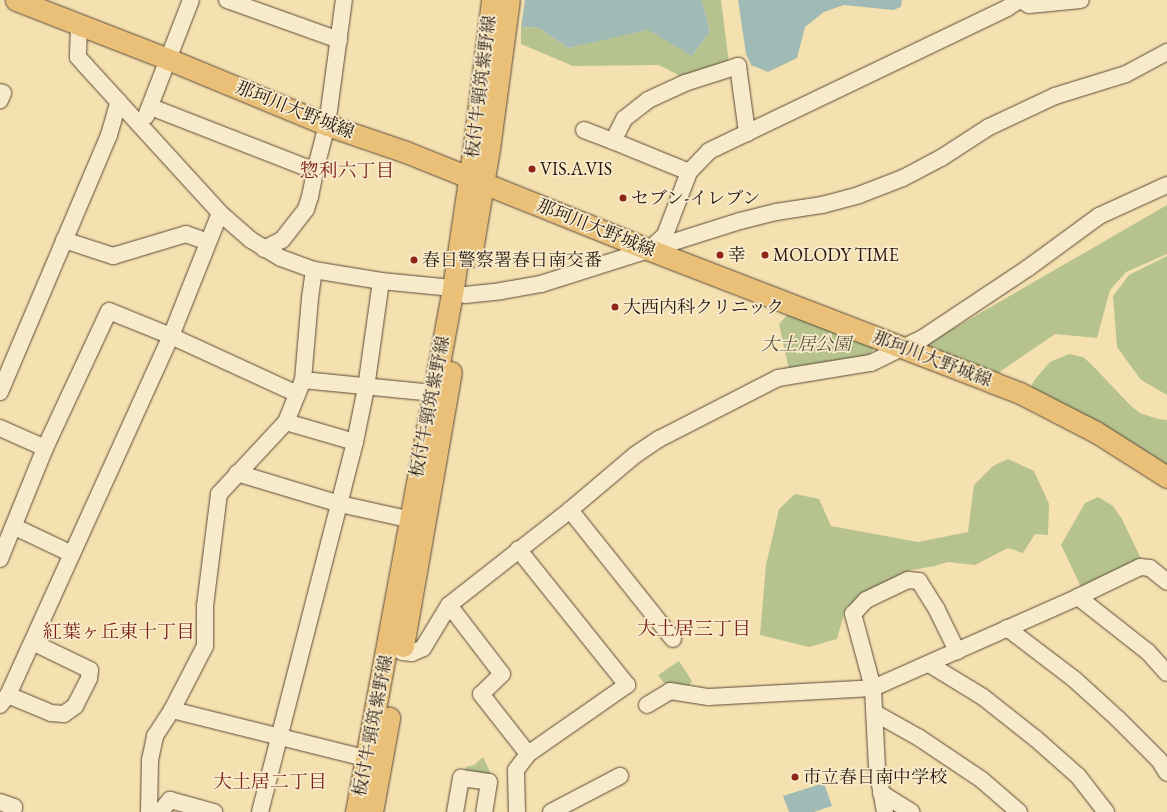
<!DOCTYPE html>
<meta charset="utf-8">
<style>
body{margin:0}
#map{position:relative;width:1167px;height:812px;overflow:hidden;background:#f5e0af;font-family:"EB Garamond","Noto Serif JP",serif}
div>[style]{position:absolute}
.green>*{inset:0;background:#b7c38e}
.water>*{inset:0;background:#a0bbb5}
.roads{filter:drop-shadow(0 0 1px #5a4938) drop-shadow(0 0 1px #5a4938)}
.minor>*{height:16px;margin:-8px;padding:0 8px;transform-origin:8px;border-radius:8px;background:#f8ebcb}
.major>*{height:21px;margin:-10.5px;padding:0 10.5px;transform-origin:10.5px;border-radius:10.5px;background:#eac078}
.dots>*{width:11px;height:11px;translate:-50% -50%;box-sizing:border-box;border:2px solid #f8ebcb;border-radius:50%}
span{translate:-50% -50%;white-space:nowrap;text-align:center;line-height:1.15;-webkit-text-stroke:3.5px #f8ebcb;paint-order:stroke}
.street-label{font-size:18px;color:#271710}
.poi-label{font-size:18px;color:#271710}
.left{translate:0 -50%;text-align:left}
.park-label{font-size:18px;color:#59533c;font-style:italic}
.neighbourhood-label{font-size:19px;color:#7a1f14}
</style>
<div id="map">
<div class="green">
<i style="clip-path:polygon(702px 0,721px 0,729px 63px,682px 77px,659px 65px,573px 66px,521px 44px,521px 27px,539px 28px,568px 48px,648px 29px,692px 56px,710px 32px)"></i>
<i style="clip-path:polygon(1167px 205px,1167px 254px,1126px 272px,1110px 290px,1097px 338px,1055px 334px,998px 373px,925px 345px)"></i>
<i style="clip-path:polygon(1167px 256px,1167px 395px,1141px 380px,1117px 347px,1113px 296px,1129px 275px)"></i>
<i style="clip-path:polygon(789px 313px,872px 346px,873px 350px,870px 354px,858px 358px,789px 370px,779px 324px)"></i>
<i style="clip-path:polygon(1069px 354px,1083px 357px,1090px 363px,1131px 406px,1140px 413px,1158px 419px,1167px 420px,1167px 468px,1138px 446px,1120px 436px,1032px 390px,1032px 384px,1036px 378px,1050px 362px)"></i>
<i style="clip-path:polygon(1008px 459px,1034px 471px,1049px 504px,1048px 535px,1035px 534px,1023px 553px,1008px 548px,975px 565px,948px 562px,935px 566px,911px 570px,846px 607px,837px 639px,809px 647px,760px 635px,766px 565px,779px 509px,795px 494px,819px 499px,831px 526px,918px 542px,968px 532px,974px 485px,993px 466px)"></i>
<i style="clip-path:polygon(1098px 497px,1113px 506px,1122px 519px,1142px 561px,1082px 589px,1061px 545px,1085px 503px)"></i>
<i style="clip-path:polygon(679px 661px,692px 681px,689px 686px,664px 683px,658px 675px)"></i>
<i style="clip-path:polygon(483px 757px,492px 776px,461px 778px,466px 767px,474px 765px)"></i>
</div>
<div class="water">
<i style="clip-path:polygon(525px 0,702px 0,710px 32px,692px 56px,648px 30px,568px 48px,539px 28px,521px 27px)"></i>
<i style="clip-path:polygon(738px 0,902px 0,901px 7px,893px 10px,844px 5px,824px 12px,805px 27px,797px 58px,768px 72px,751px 65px,746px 54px)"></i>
<i style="clip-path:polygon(824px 783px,832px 806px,814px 812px,789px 812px,783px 796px)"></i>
</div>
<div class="roads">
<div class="minor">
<i style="left:227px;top:0;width:119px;rotate:19.7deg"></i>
<i style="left:1021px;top:0;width:9px;rotate:32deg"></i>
<i style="left:1029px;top:5px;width:52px;rotate:-5.5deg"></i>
<i style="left:79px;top:26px;width:31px;rotate:92deg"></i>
<i style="left:78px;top:57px;width:11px;rotate:49deg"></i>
<i style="left:85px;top:65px;width:200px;rotate:47.6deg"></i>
<i style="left:220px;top:213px;width:41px;rotate:41.1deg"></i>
<i style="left:251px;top:240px;width:35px;rotate:31deg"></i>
<i style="left:281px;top:258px;width:35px;rotate:20deg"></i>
<i style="left:314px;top:270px;width:68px;rotate:9.3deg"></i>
<i style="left:381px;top:281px;width:72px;rotate:5.6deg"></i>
<i style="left:0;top:92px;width:3px;rotate:18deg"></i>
<i style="left:3px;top:93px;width:8px;rotate:113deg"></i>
<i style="left:151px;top:107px;width:176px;rotate:21.3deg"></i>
<i style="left:146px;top:116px;width:124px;rotate:-68.8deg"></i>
<i style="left:584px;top:130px;width:31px;rotate:21deg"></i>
<i style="left:689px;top:172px;width:82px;rotate:-157.8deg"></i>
<i style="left:613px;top:141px;width:25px;rotate:-63deg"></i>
<i style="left:624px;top:119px;width:31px;rotate:-38deg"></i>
<i style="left:648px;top:100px;width:41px;rotate:-24.7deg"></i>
<i style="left:685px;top:83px;width:56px;rotate:-17.8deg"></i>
<i style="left:738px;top:66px;width:68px;rotate:82.3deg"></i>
<i style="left:64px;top:240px;width:52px;rotate:18.1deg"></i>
<i style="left:113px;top:256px;width:76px;rotate:-16.8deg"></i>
<i style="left:186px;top:234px;width:23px;rotate:20deg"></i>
<i style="left:651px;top:248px;width:19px;rotate:-43deg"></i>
<i style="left:665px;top:235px;width:67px;rotate:-69.1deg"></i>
<i style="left:689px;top:172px;width:29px;rotate:-46deg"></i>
<i style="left:709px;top:151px;width:331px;rotate:-25.6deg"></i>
<i style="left:1007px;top:8px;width:15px;rotate:-32deg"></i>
<i style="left:264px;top:249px;width:20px;rotate:-27deg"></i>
<i style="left:282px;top:240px;width:39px;rotate:-52deg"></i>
<i style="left:306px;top:209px;width:13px;rotate:-72deg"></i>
<i style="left:310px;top:197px;width:26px;rotate:-79deg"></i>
<i style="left:315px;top:171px;width:48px;rotate:-75.4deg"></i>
<i style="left:327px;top:125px;width:126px;rotate:-82.3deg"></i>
<i style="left:465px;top:295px;width:36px;rotate:-6deg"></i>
<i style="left:501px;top:291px;width:41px;rotate:-9.9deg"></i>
<i style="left:541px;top:284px;width:209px;rotate:-17.6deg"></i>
<i style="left:740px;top:221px;width:37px;rotate:-14deg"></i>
<i style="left:776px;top:212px;width:47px;rotate:-8.7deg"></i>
<i style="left:822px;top:205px;width:38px;rotate:-15deg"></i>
<i style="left:859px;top:195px;width:47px;rotate:-21.1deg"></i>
<i style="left:903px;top:178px;width:43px;rotate:-27.8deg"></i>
<i style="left:941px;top:158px;width:57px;rotate:-32.9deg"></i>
<i style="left:989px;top:127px;width:73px;rotate:-25.2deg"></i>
<i style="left:1055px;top:96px;width:74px;rotate:-17.2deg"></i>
<i style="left:1126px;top:74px;width:47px;rotate:-28.2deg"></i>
<i style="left:303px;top:380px;width:131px;rotate:5.7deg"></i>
<i style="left:0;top:392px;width:279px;rotate:-67deg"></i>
<i style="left:109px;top:135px;width:35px;rotate:-74deg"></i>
<i style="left:286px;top:422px;width:72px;rotate:16.2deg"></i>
<i style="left:0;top:428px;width:49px;rotate:24deg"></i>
<i style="left:237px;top:473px;width:108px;rotate:16.8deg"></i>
<i style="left:340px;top:504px;width:83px;rotate:12.5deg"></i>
<i style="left:570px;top:510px;width:165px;rotate:51.4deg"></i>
<i style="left:15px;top:527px;width:63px;rotate:25.3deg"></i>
<i style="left:0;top:559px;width:120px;rotate:-67.9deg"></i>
<i style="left:45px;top:448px;width:151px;rotate:-65deg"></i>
<i style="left:109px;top:311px;width:67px;rotate:22deg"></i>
<i style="left:171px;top:336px;width:139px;rotate:24.7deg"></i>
<i style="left:1078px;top:597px;width:89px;rotate:38.2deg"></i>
<i style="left:1148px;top:652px;width:28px;rotate:48deg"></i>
<i style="left:449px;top:605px;width:87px;rotate:52.5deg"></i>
<i style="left:502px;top:674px;width:29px;rotate:136deg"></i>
<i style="left:481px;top:694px;width:76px;rotate:51.9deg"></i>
<i style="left:528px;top:754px;width:121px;rotate:-34.9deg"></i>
<i style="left:627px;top:685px;width:174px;rotate:-128.7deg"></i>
<i style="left:1007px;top:628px;width:84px;rotate:37.3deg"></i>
<i style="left:1074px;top:679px;width:59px;rotate:42.3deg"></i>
<i style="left:1118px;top:719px;width:58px;rotate:45deg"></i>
<i style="left:1159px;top:760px;width:15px;rotate:58deg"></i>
<i style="left:402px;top:652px;width:10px;rotate:6deg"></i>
<i style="left:412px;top:653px;width:12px;rotate:-24deg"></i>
<i style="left:423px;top:648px;width:50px;rotate:-58.8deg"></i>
<i style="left:449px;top:605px;width:154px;rotate:-38.1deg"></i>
<i style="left:570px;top:510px;width:85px;rotate:-40.2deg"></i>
<i style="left:635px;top:455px;width:29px;rotate:-34deg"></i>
<i style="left:659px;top:439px;width:134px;rotate:-27.1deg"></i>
<i style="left:778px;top:378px;width:94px;rotate:-9.2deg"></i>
<i style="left:871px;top:363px;width:37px;rotate:-26deg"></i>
<i style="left:904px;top:347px;width:21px;rotate:-25deg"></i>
<i style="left:923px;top:338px;width:126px;rotate:-33.7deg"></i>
<i style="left:1028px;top:268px;width:88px;rotate:-36.2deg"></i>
<i style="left:1099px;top:216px;width:75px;rotate:-24.5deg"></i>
<i style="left:929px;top:664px;width:63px;rotate:31.4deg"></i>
<i style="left:983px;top:697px;width:66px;rotate:38.3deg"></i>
<i style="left:1035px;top:738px;width:57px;rotate:41.5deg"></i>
<i style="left:1078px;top:776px;width:46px;rotate:52.1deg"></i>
<i style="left:8px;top:695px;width:47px;rotate:22.7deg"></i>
<i style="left:51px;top:713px;width:13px;rotate:4deg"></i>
<i style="left:64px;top:714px;width:14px;rotate:-36deg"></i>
<i style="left:75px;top:706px;width:31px;rotate:-63deg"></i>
<i style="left:89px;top:678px;width:8px;rotate:-83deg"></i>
<i style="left:90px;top:670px;width:64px;rotate:-154.2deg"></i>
<i style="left:0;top:705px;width:13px;rotate:-51deg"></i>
<i style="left:8px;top:695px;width:394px;rotate:-65.6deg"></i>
<i style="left:171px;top:336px;width:132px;rotate:-68.3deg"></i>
<i style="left:647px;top:705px;width:27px;rotate:-31deg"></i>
<i style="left:670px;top:691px;width:39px;rotate:9deg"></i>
<i style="left:709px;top:697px;width:164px;rotate:-3.1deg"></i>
<i style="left:873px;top:688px;width:224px;rotate:-23.9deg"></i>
<i style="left:1078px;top:597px;width:69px;rotate:-25.8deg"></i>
<i style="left:1140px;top:567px;width:10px;rotate:6deg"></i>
<i style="left:1150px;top:568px;width:22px;rotate:39deg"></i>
<i style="left:172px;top:710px;width:210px;rotate:14deg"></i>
<i style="left:875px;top:713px;width:49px;rotate:29.2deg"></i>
<i style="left:918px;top:737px;width:77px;rotate:33.9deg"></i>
<i style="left:982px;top:780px;width:49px;rotate:40.9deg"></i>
<i style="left:881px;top:793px;width:36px;rotate:32deg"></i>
<i style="left:0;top:802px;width:15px;rotate:20deg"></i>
<i style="left:14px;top:807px;width:5px;rotate:101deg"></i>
<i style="left:149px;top:812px;width:52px;rotate:-88.9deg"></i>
<i style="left:150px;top:760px;width:25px;rotate:-78deg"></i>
<i style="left:155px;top:736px;width:31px;rotate:-57deg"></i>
<i style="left:172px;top:710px;width:72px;rotate:-62.7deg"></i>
<i style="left:205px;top:646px;width:40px;rotate:-90deg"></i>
<i style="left:205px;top:606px;width:113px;rotate:-82.9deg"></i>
<i style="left:219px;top:494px;width:98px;rotate:-47.1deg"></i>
<i style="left:286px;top:422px;width:45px;rotate:-68deg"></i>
<i style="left:303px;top:380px;width:82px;rotate:-85.1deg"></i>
<i style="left:310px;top:298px;width:28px;rotate:-82deg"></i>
<i style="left:160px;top:812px;width:16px;rotate:-50deg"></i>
<i style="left:170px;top:800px;width:46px;rotate:15.3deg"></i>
<i style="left:260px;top:812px;width:382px;rotate:-75.6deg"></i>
<i style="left:355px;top:442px;width:55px;rotate:-78.5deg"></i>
<i style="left:366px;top:388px;width:108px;rotate:-82deg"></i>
<i style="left:455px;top:812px;width:35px;rotate:-80deg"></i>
<i style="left:461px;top:778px;width:28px;rotate:8deg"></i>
<i style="left:489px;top:782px;width:30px;rotate:99deg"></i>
<i style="left:517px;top:812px;width:42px;rotate:-91.4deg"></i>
<i style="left:516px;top:770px;width:20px;rotate:-53deg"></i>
<i style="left:551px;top:812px;width:78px;rotate:-27.6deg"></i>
<i style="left:885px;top:812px;width:45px;rotate:-100.3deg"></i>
<i style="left:877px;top:768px;width:80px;rotate:-92.9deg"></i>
<i style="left:873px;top:688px;width:77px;rotate:-105.1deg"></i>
<i style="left:853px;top:614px;width:19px;rotate:-47deg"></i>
<i style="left:866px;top:600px;width:47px;rotate:-25.5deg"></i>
<i style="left:908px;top:580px;width:11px;rotate:5deg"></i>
<i style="left:919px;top:581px;width:34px;rotate:58deg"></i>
<i style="left:937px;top:610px;width:46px;rotate:64deg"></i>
</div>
<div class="major">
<i style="left:16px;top:0;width:163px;rotate:21.2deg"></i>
<i style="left:168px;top:59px;width:172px;rotate:22.5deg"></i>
<i style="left:327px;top:125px;width:83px;rotate:18.9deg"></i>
<i style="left:406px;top:152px;width:263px;rotate:21.9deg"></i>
<i style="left:650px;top:250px;width:369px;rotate:21.1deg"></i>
<i style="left:994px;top:383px;width:28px;rotate:21deg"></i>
<i style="left:1020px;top:393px;width:85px;rotate:27.2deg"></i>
<i style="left:1096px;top:432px;width:84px;rotate:32.4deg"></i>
<i style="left:471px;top:256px;width:109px;rotate:-80.5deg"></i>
<i style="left:489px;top:149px;width:150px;rotate:-82.4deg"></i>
<i style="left:403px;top:646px;width:278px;rotate:-80.1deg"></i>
<i style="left:356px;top:812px;width:533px;rotate:-79.51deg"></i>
<i style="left:453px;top:288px;width:136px;rotate:-81.6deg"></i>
<i style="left:473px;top:153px;width:154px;rotate:-82.9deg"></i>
<i style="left:372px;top:812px;width:96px;rotate:-79.7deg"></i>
</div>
</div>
<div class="dots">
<i style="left:532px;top:169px;background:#8f2418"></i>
<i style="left:623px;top:198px;background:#8f2418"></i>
<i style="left:720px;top:255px;background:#8f2418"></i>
<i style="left:765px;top:255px;background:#8f2418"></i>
<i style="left:414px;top:260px;background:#8f2418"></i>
<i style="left:615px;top:307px;background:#8f2418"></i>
<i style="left:795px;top:777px;background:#8f2418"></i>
</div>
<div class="street-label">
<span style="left:481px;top:87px;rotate:-83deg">板付牛頸筑紫野線</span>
<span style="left:295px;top:110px;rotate:22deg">那珂川大野城線</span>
<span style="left:596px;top:228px;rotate:22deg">那珂川大野城線</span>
<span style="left:932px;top:359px;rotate:21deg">那珂川大野城線</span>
<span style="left:430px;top:407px;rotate:-79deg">板付牛頸筑紫野線</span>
<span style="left:373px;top:726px;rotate:-79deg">板付牛頸筑紫野線</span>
</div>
<div class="poi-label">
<span class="left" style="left:540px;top:169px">VIS.A.VIS</span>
<span class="left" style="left:631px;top:198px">セブン-イレブン</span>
<span class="left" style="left:728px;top:255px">幸</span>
<span class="left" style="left:773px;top:255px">MOLODY TIME</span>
<span class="left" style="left:422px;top:260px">春日警察署春日南交番</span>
<span class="left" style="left:623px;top:307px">大西内科クリニック</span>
<span class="left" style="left:803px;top:777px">市立春日南中学校</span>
</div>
<div class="park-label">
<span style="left:806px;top:344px">大土居公園</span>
</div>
<div class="neighbourhood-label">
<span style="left:347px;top:171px">惣利六丁目</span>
<span style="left:694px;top:629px">大土居三丁目</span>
<span style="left:119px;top:632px">紅葉ヶ丘東十丁目</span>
<span style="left:270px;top:782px">大土居二丁目</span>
</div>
</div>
